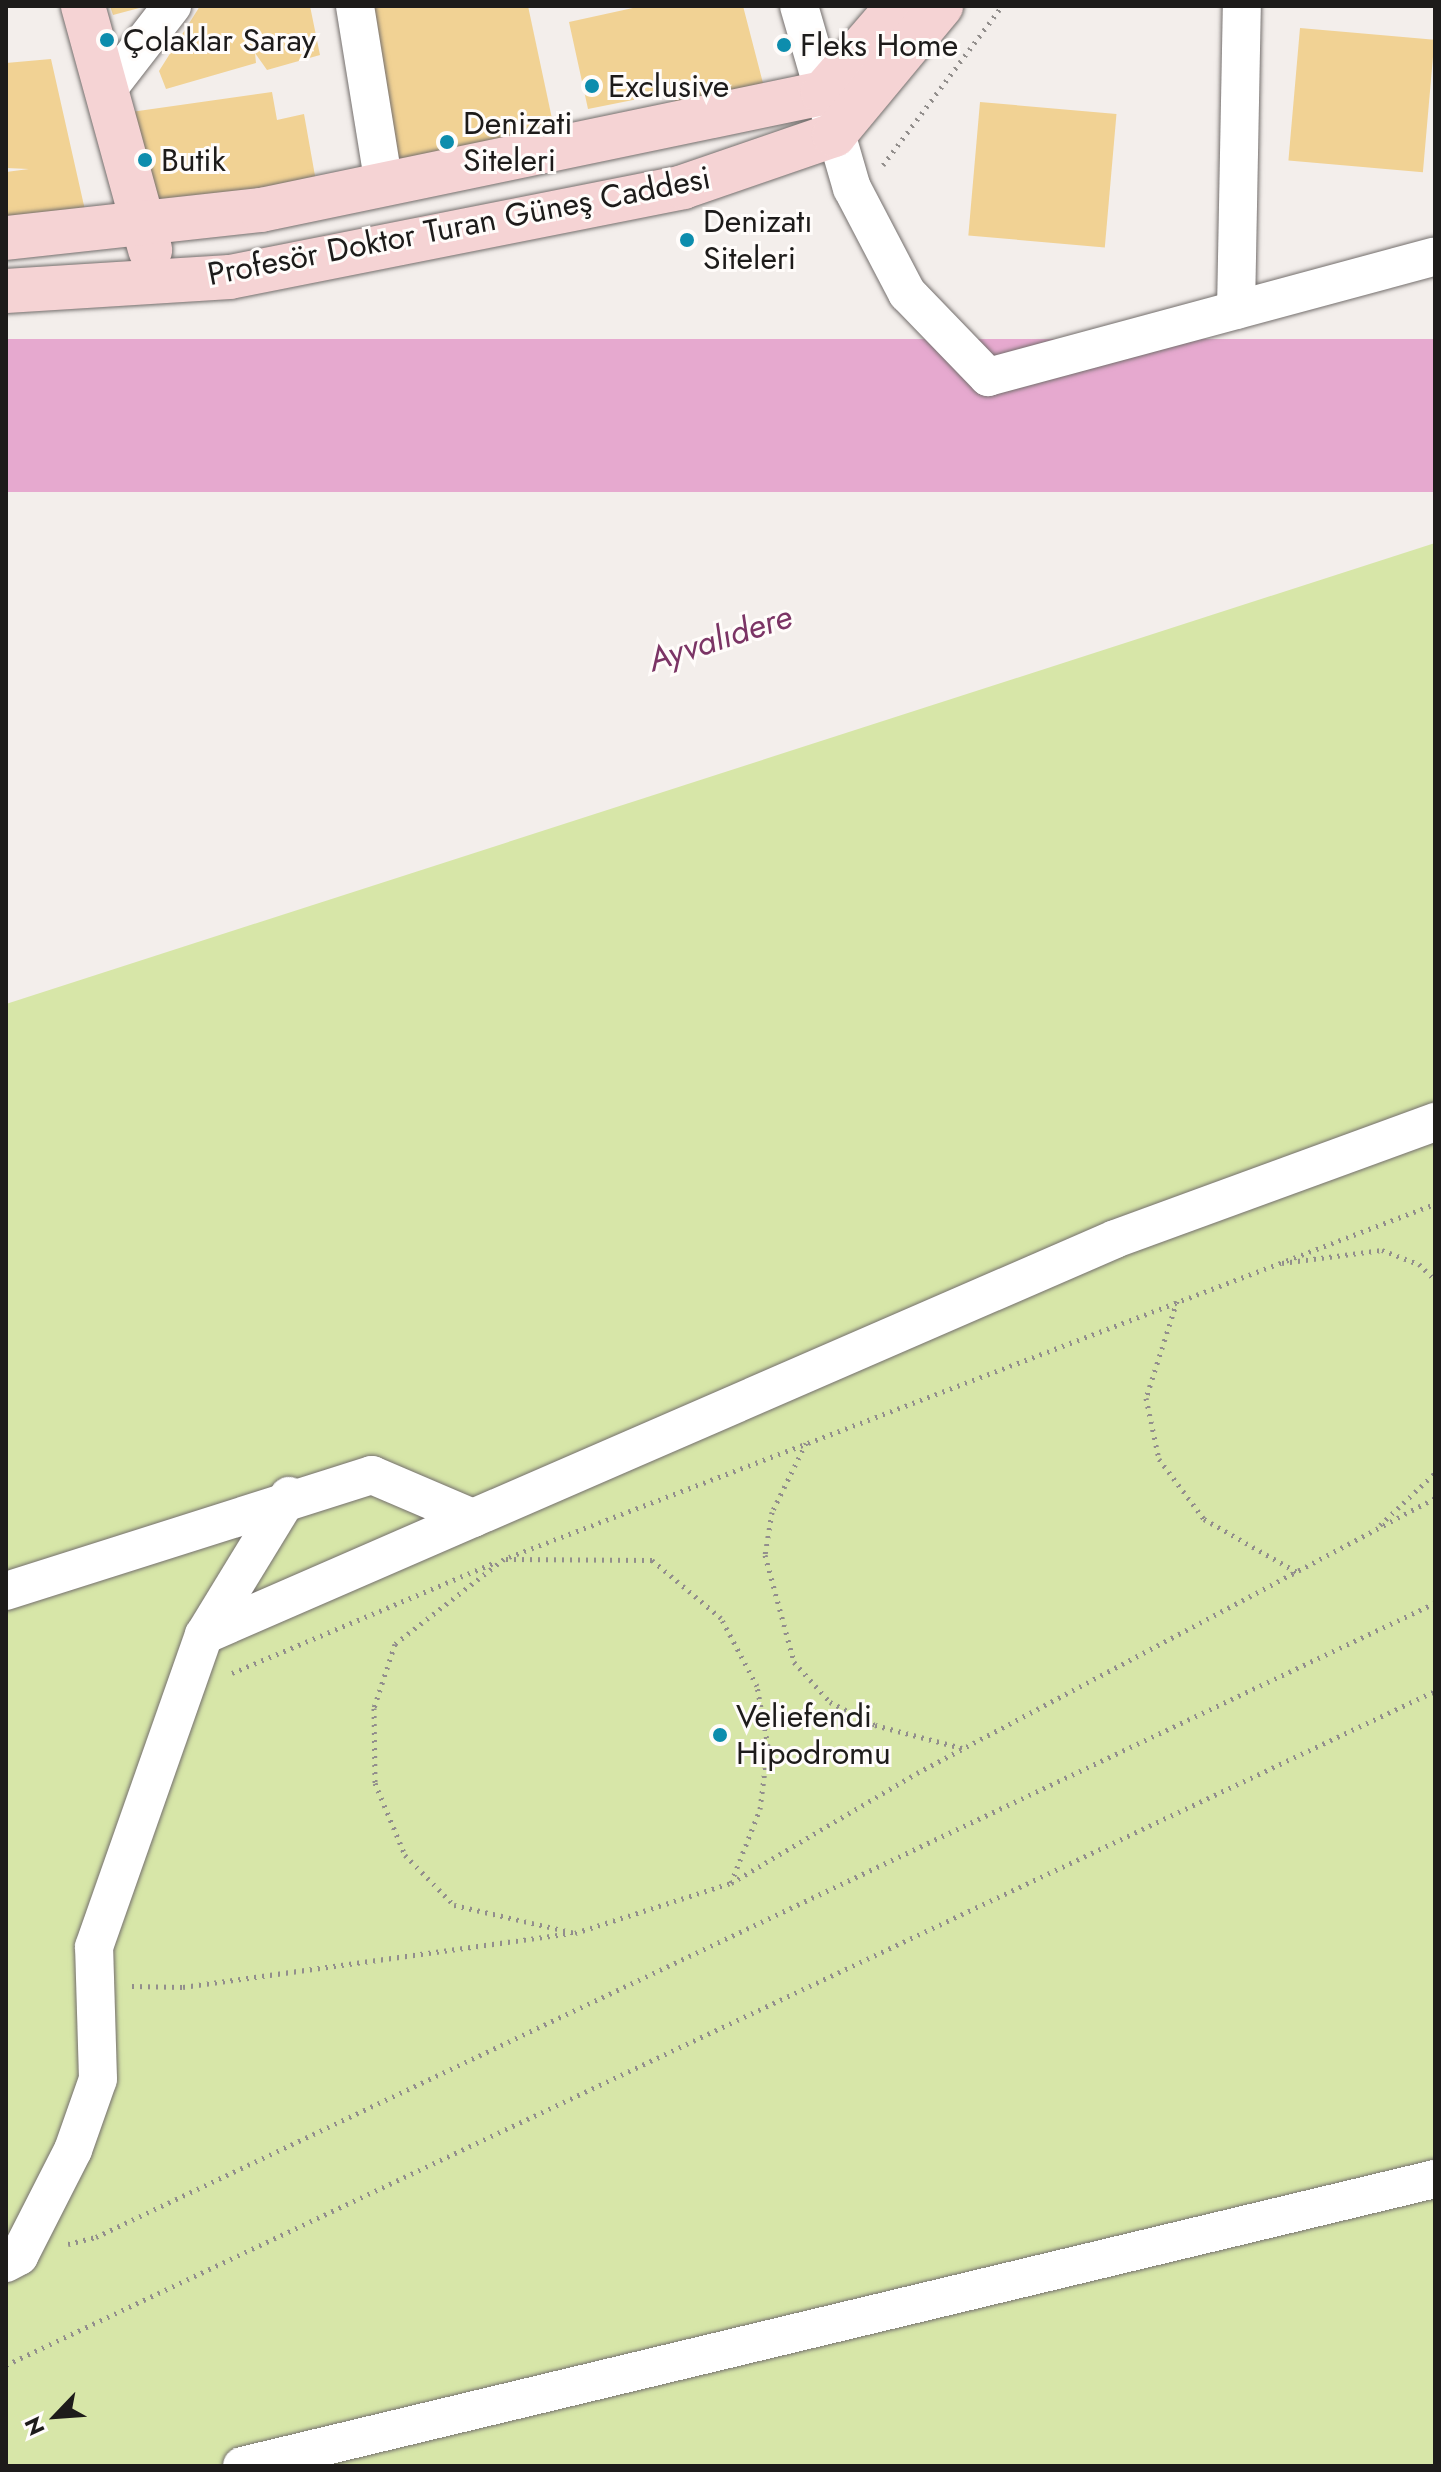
<!DOCTYPE html>
<meta charset="utf-8">
<style>
body{margin:0}
#map{position:relative;width:1441px;height:2472px;overflow:hidden;background:#f3eeeb;font-family:Jost,sans-serif}
div>[style]{position:absolute}
.green>*{inset:0;background:#d7e6a8}
.water>*{inset:0;background:#e6a9cf;transform-origin:0 0}
.building>*{inset:0;background:#f1d294;transform-origin:0 0}
.path>*{height:5px;margin-top:-2.5px;transform-origin:0;background:repeating-linear-gradient(90deg,#928e8c 0 2px,transparent 0 8px)}
.roads{filter:drop-shadow(0 0 2px #746f6d) drop-shadow(0 0 2px #746f6d)}
.minor>*{height:38px;margin:-19px;padding:0 19px;transform-origin:19px;border-radius:19px;background:#fff}
.major>*{height:44px;margin:-22px;padding:0 22px;transform-origin:22px;border-radius:22px;background:#f5d3d4}
.dots>*{width:22px;height:22px;translate:-50% -50%;box-sizing:border-box;border:4px solid #fffcfa;border-radius:50%}
span{translate:-50% -50%;white-space:nowrap;text-align:center;line-height:1.15;-webkit-text-stroke:6px #fffcfa;paint-order:stroke}
.poi-label{font-size:32px;color:#1d1b1a}
.left{translate:0 -50%;text-align:left}
.street-label{font-size:32px;color:#1d1b1a}
.water-label{font-size:34px;color:#7b3465;font-style:italic}
.frame{position:absolute;inset:0;border:8px solid #1d1b1a;pointer-events:none}
.north{position:absolute;left:16px;top:2376px;width:80px;height:80px;-webkit-text-stroke:6px #fffcfa;paint-order:stroke;rotate:245deg;font-size:22px;font-weight:700;line-height:32px;text-align:center;color:#1d1b1a}
.north::after{content:'';display:block;margin:auto;width:28px;height:36px;background:#1d1b1a;clip-path:polygon(50% 0,100% 100%,50% 72%,0 100%)}
</style>
<div id="map">
<div class="green">
<i style="clip-path:polygon(1435px 543px,1435px 2466px,6px 2466px,6px 1004px)"></i>
</div>
<div class="water">
<i style="left:1435px;top:339px;width:153px;height:1499px;rotate:90deg"></i>
</div>
<div class="building">
<i style="clip-path:polygon(110px 6px,143px 6px,143px 7px,113px 15px)"></i>
<i style="clip-path:polygon(200px 6px,310px 6px,320px 55px,267px 70px,255px 53px,256px 63px,166px 89px,159px 71px)"></i>
<i style="clip-path:polygon(365px 6px,528px 6px,554px 128px,395px 164px)"></i>
<i style="clip-path:polygon(642px 6px,743px 6px,764px 87px,678px 114px,673px 92px,588px 109px,569px 22px)"></i>
<i style="left:1300px;top:28px;width:135px;height:133px;rotate:5deg"></i>
<i style="clip-path:polygon(51px 59px,87px 219px,6px 231px,6px 172px,29px 169px,6px 168px,6px 63px)"></i>
<i style="clip-path:polygon(272px 92px,277px 120px,304px 114px,317px 187px,148px 209px,131px 112px)"></i>
<i style="left:980px;top:102px;width:137px;height:134px;rotate:5deg"></i>
</div>
<div class="path">
<i style="left:883px;top:165px;width:199px;rotate:-53.2deg"></i>
<i style="left:1282px;top:1263px;width:101px;rotate:-7.4deg"></i>
<i style="left:1382px;top:1250px;width:40px;rotate:21deg"></i>
<i style="left:1419px;top:1264px;width:23px;rotate:45deg"></i>
<i style="left:1177px;top:1301px;width:102px;rotate:107.7deg"></i>
<i style="left:1146px;top:1398px;width:62px;rotate:78deg"></i>
<i style="left:1159px;top:1459px;width:75px;rotate:53.1deg"></i>
<i style="left:1204px;top:1519px;width:107px;rotate:29.7deg"></i>
<i style="left:806px;top:1443px;width:77px;rotate:116.2deg"></i>
<i style="left:772px;top:1512px;width:44px;rotate:99.2deg"></i>
<i style="left:765px;top:1555px;width:111px;rotate:74.8deg"></i>
<i style="left:794px;top:1662px;width:54px;rotate:48deg"></i>
<i style="left:830px;top:1702px;width:51px;rotate:27.1deg"></i>
<i style="left:875px;top:1725px;width:90px;rotate:14.8deg"></i>
<i style="left:1380px;top:1525px;width:76px;rotate:-43.4deg"></i>
<i style="left:509px;top:1557px;width:991px;rotate:-20.87deg"></i>
<i style="left:232px;top:1673px;width:286px;rotate:-22.8deg"></i>
<i style="left:731px;top:1883px;width:79px;rotate:-68.6deg"></i>
<i style="left:760px;top:1809px;width:64px;rotate:-82.8deg"></i>
<i style="left:768px;top:1746px;width:61px;rotate:-100.4deg"></i>
<i style="left:757px;top:1686px;width:77px;rotate:-117.9deg"></i>
<i style="left:721px;top:1618px;width:90px;rotate:-140deg"></i>
<i style="left:652px;top:1560px;width:148px;rotate:-179.6deg"></i>
<i style="left:504px;top:1559px;width:138px;rotate:142.1deg"></i>
<i style="left:395px;top:1644px;width:67px;rotate:108.2deg"></i>
<i style="left:374px;top:1708px;width:75px;rotate:89.2deg"></i>
<i style="left:375px;top:1783px;width:78px;rotate:67.4deg"></i>
<i style="left:405px;top:1855px;width:70px;rotate:45.6deg"></i>
<i style="left:454px;top:1905px;width:124px;rotate:13deg"></i>
<i style="left:575px;top:1933px;width:164px;rotate:-17.8deg"></i>
<i style="left:731px;top:1883px;width:216px;rotate:-30.6deg"></i>
<i style="left:917px;top:1773px;width:586px;rotate:-27.96deg"></i>
<i style="left:132px;top:1986px;width:51px;rotate:1.1deg"></i>
<i style="left:183px;top:1987px;width:387px;rotate:-7.9deg"></i>
<i style="left:68px;top:2244px;width:29px;rotate:-14deg"></i>
<i style="left:96px;top:2237px;width:1482px;rotate:-25.34deg"></i>
<i style="left:6px;top:2365px;width:1580px;rotate:-25.25deg"></i>
</div>
<div class="roads">
<div class="minor">
<i style="left:355px;top:6px;width:181px;rotate:80.8deg"></i>
<i style="left:799px;top:6px;width:190px;rotate:73.8deg"></i>
<i style="left:852px;top:188px;width:119px;rotate:62.4deg"></i>
<i style="left:907px;top:293px;width:117px;rotate:46deg"></i>
<i style="left:988px;top:377px;width:463px;rotate:-15.1deg"></i>
<i style="left:106px;top:91px;width:108px;rotate:-52.2deg"></i>
<i style="left:1236px;top:310px;width:304px;rotate:-88.9deg"></i>
<i style="left:6px;top:1591px;width:384px;rotate:-17.6deg"></i>
<i style="left:372px;top:1475px;width:110px;rotate:23.1deg"></i>
<i style="left:204px;top:1635px;width:993px;rotate:-23.49deg"></i>
<i style="left:1115px;top:1239px;width:341px;rotate:-20.1deg"></i>
<i style="left:6px;top:2263px;width:15px;rotate:-28deg"></i>
<i style="left:19px;top:2256px;width:119px;rotate:-63deg"></i>
<i style="left:73px;top:2150px;width:75px;rotate:-70.6deg"></i>
<i style="left:98px;top:2079px;width:132px;rotate:-91.7deg"></i>
<i style="left:94px;top:1947px;width:331px;rotate:-70.6deg"></i>
<i style="left:204px;top:1635px;width:163px;rotate:-58.6deg"></i>
<i style="left:242px;top:2466px;width:1227px;rotate:-13.53deg"></i>
</div>
<div class="major">
<i style="left:83px;top:6px;width:253px;rotate:74.6deg"></i>
<i style="left:6px;top:238px;width:257px;rotate:-6.3deg"></i>
<i style="left:261px;top:210px;width:574px;rotate:-11.76deg"></i>
<i style="left:823px;top:93px;width:115px;rotate:-49.2deg"></i>
<i style="left:6px;top:291px;width:224px;rotate:-3.6deg"></i>
<i style="left:230px;top:277px;width:462px;rotate:-11.2deg"></i>
<i style="left:683px;top:187px;width:160px;rotate:-19deg"></i>
<i style="left:834px;top:135px;width:168px;rotate:-50.3deg"></i>
</div>
</div>
<div class="dots">
<i style="left:107px;top:40px;background:#0d8dad"></i>
<i style="left:784px;top:45px;background:#0d8dad"></i>
<i style="left:592px;top:86px;background:#0d8dad"></i>
<i style="left:447px;top:142px;background:#0d8dad"></i>
<i style="left:145px;top:160px;background:#0d8dad"></i>
<i style="left:687px;top:240px;background:#0d8dad"></i>
<i style="left:720px;top:1735px;background:#0d8dad"></i>
</div>
<div class="poi-label">
<span class="left" style="left:123px;top:40px">Çolaklar Saray</span>
<span class="left" style="left:800px;top:45px">Fleks Home</span>
<span class="left" style="left:608px;top:86px">Exclusive</span>
<span class="left" style="left:463px;top:142px">Denizati<br>Siteleri</span>
<span class="left" style="left:161px;top:160px">Butik</span>
<span class="left" style="left:703px;top:240px">Denizatı<br>Siteleri</span>
<span class="left" style="left:736px;top:1735px">Veliefendi<br>Hipodromu</span>
</div>
<div class="street-label">
<span style="left:459px;top:226px;rotate:-11deg">Profesör Doktor Turan Güneş Caddesi</span>
</div>
<div class="water-label">
<span style="left:720px;top:638px;rotate:-18deg">Ayvalıdere</span>
</div>
<div class="frame"></div>
<div class="north">N</div>
</div>
